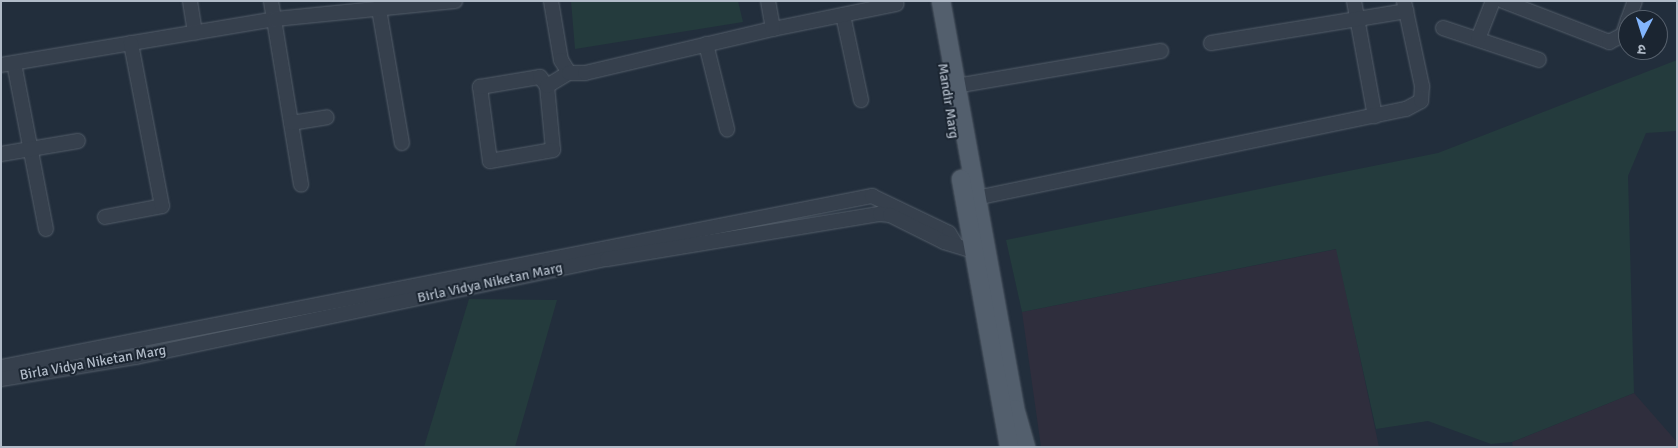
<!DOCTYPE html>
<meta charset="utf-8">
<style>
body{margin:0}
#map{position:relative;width:1678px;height:448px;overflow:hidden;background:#222e3c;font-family:Signika,"Noto Sans Devanagari",sans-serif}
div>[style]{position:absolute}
.medical>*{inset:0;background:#2f2e3d}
.green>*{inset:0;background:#243b3d}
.roads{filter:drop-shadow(0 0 1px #545e6a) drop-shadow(0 0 1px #545e6a)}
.minor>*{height:14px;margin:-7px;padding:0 7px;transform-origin:7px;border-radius:7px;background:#36404d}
.major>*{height:18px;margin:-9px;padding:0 9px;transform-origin:9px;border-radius:9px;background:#535f6d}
span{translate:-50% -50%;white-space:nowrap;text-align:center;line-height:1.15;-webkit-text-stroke:4px #1b2531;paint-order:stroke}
.street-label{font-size:14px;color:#b1bbc8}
.frame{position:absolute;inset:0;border:2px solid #b1bbc8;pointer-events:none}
.north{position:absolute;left:1618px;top:10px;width:50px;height:50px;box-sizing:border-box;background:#1b2531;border:1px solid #57616d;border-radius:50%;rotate:185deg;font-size:14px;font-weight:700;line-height:20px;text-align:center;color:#b1bbc8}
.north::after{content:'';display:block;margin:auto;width:18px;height:22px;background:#82b5fc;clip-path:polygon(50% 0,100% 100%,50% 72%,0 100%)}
</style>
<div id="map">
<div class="medical">
<i style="clip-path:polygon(1337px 249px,1379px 447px,1041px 447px,1022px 312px)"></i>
<i style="clip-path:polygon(1634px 393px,1677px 442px,1677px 447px,1513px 447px,1512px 442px)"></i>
</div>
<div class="green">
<i style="clip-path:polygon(571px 1px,738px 1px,743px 22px,575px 49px)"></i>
<i style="clip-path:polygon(1677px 60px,1677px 131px,1646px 133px,1628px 176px,1634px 393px,1512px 442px,1491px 444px,1428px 421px,1376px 429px,1336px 249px,1022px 312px,1006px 240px,1438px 153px)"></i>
<i style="clip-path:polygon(469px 299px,557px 300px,515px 447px,424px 447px)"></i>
</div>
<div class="roads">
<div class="minor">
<i style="left:190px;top:1px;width:32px;rotate:81deg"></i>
<i style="left:271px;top:1px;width:186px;rotate:80.7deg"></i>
<i style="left:551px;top:1px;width:60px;rotate:80.4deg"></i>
<i style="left:561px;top:60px;width:15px;rotate:58deg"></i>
<i style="left:1354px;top:1px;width:117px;rotate:79.7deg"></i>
<i style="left:1503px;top:1px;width:114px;rotate:21.1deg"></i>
<i style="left:1609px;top:42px;width:16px;rotate:-27deg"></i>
<i style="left:1623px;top:35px;width:16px;rotate:-72deg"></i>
<i style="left:379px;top:9px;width:136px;rotate:80.3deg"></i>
<i style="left:843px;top:15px;width:87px;rotate:78deg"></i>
<i style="left:1628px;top:20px;width:20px;rotate:-70deg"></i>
<i style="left:1443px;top:28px;width:101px;rotate:18.4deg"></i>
<i style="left:773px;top:29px;width:126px;rotate:-11.5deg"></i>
<i style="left:1478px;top:39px;width:41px;rotate:-68.5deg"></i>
<i style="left:1211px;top:43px;width:198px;rotate:-9.3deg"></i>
<i style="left:706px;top:44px;width:88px;rotate:76.1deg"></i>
<i style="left:14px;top:63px;width:169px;rotate:79.1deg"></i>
<i style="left:1px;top:65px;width:278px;rotate:-9.5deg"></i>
<i style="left:275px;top:19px;width:181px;rotate:-5.7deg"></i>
<i style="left:547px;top:86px;width:64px;rotate:84.6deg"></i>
<i style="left:553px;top:150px;width:64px;rotate:170.1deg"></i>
<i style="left:490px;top:161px;width:75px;rotate:-97.7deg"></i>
<i style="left:480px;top:87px;width:61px;rotate:-9.5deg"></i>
<i style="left:540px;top:77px;width:11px;rotate:52deg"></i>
<i style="left:547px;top:86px;width:26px;rotate:-31deg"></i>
<i style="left:569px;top:73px;width:16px"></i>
<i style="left:585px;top:73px;width:193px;rotate:-13.2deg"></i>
<i style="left:773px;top:29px;width:28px;rotate:-100deg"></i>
<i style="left:956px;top:86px;width:208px;rotate:-9.7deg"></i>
<i style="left:291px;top:123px;width:36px;rotate:-9deg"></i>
<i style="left:1px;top:154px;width:78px;rotate:-9.6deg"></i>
<i style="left:976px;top:198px;width:439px;rotate:-11.7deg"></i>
<i style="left:1406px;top:109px;width:17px;rotate:-28deg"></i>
<i style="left:1421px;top:101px;width:15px;rotate:-86deg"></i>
<i style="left:1422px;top:86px;width:87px;rotate:-102deg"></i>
<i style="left:105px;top:217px;width:58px;rotate:-10.9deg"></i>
<i style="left:162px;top:206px;width:166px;rotate:-100.8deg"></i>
<i style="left:1px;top:367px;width:888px;rotate:-11.11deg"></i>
<i style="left:872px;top:196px;width:85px;rotate:25.7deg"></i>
<i style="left:949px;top:233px;width:12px;rotate:59deg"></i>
<i style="left:1px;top:379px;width:137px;rotate:-9.3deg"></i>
<i style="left:136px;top:357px;width:481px;rotate:-11.8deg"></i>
<i style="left:607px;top:259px;width:277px;rotate:-9.4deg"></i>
<i style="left:880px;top:214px;width:10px;rotate:6deg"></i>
<i style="left:890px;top:215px;width:60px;rotate:26.6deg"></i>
<i style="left:944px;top:242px;width:39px;rotate:17deg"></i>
</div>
<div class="major">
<i style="left:941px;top:1px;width:415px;rotate:79.7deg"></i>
<i style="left:1015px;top:409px;width:40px;rotate:74deg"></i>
<i style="left:961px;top:179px;width:272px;rotate:79.8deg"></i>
</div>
</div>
<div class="street-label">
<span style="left:948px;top:101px;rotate:81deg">Mandir Marg</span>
<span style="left:490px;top:283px;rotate:-12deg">Birla Vidya Niketan Marg</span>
<span style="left:93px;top:363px;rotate:-10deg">Birla Vidya Niketan Marg</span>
</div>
<div class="frame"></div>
<div class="north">उ</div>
</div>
